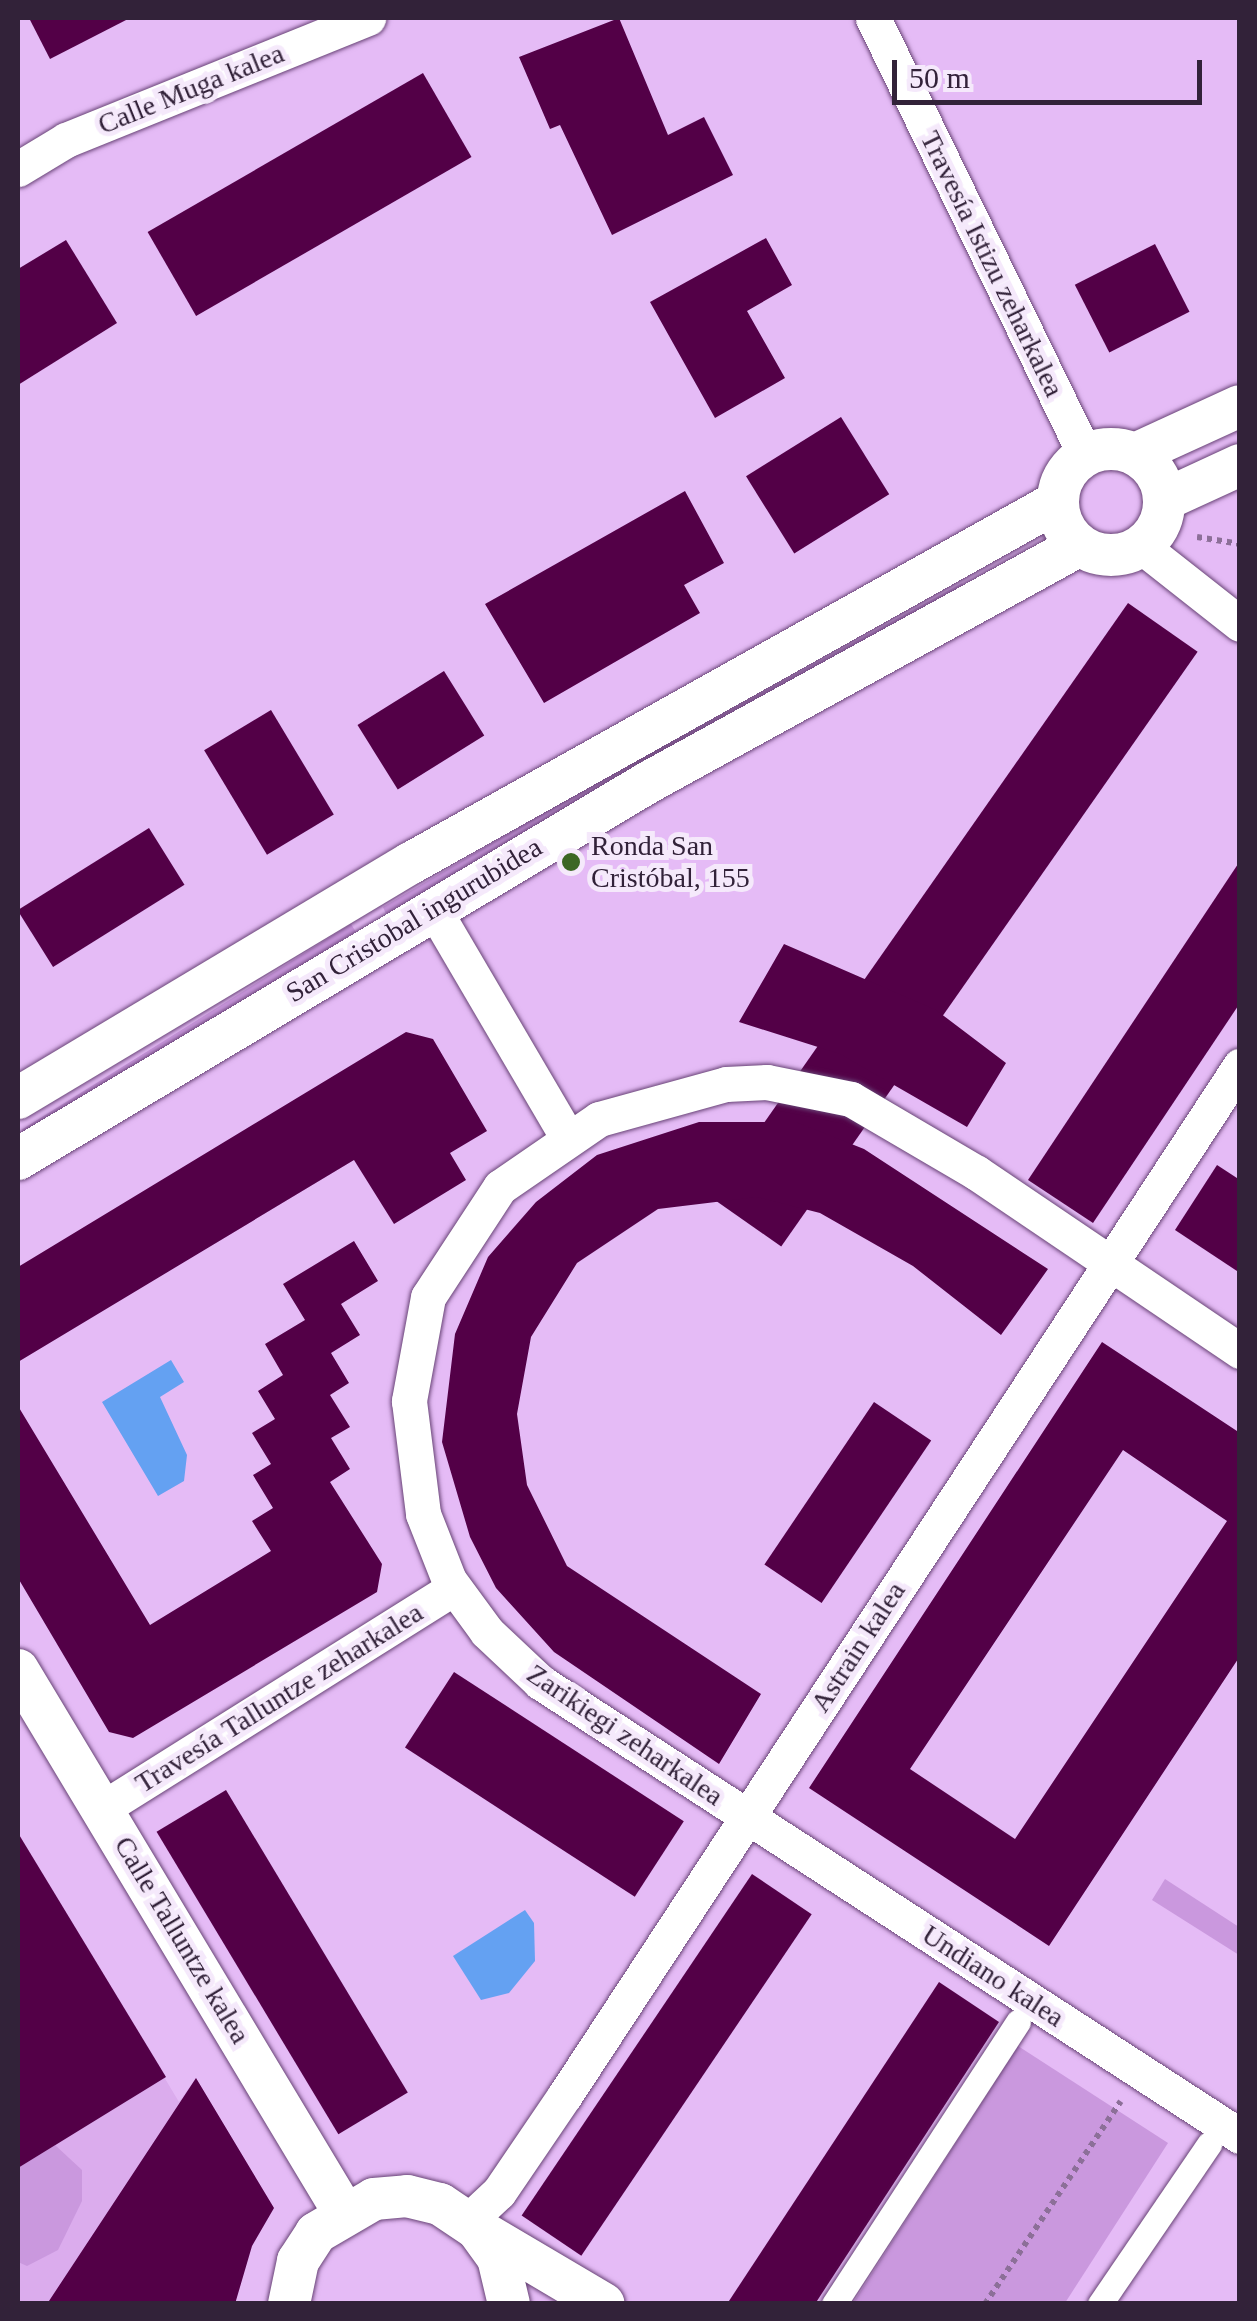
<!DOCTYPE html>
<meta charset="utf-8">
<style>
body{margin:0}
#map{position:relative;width:1257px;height:2321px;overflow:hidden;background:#e5bbf6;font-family:"Times New Roman",serif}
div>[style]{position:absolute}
.built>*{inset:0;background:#dbaced}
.green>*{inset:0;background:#ca98de;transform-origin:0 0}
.water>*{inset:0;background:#64a1f2}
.building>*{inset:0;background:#530047;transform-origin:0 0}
.path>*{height:6px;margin-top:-3px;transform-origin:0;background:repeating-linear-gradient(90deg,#8c6f98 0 5px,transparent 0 10px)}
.roads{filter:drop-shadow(0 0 2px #684376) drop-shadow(0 0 2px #684376)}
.pedestrian>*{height:25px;margin:-12.5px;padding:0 12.5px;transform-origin:12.5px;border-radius:12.5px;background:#fff}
.minor>*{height:35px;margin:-17.5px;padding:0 17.5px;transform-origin:17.5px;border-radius:17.5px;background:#fff}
.tertiary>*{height:42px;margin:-21px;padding:0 21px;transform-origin:21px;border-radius:21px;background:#fff}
.tertiary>.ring{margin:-21px;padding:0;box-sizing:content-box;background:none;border:42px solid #fff;border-radius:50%}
.dots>*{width:28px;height:28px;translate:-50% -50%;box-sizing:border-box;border:5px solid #f5e9fb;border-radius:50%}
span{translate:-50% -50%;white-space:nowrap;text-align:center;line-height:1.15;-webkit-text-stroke:10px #f5e9fb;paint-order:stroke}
.street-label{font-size:28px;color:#322239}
.poi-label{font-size:28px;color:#322239}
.left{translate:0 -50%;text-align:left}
.frame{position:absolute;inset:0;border:20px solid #322239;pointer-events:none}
.scale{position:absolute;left:892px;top:60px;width:310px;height:45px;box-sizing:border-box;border:5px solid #322239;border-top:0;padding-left:12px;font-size:30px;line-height:35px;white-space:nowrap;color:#322239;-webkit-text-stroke:8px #f5e9fb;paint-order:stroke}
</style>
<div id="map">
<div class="built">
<i style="clip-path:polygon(18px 1833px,179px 2102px,196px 2078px,274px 2208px,252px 2246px,235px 2303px,18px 2303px)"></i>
</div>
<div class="green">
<i style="clip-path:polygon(962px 583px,967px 591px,386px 914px,383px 907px,564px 801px)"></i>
<i style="left:351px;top:924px;width:9px;height:388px;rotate:58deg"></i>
<i style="clip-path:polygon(1165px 1879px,1239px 1927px,1239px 1955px,1152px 1900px)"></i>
<i style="clip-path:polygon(1018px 2046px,1168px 2143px,1065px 2303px,853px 2303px)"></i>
<i style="clip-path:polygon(55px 2145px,82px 2170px,82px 2201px,58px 2250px,27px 2266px,18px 2262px,18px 2168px)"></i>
</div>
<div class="water">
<i style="clip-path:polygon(171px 1360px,184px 1382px,160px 1397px,187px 1455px,184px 1481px,158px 1496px,102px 1402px)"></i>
<i style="clip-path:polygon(525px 1910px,534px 1923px,535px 1961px,509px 1993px,481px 2000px,453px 1956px)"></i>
</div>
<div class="building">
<i style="clip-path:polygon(29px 18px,130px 18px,50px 59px)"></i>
<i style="clip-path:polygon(619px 18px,668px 135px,704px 117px,733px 175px,612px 235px,560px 125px,550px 129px,519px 57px)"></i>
<i style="left:423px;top:73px;width:97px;height:318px;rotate:60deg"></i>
<i style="clip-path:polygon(766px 238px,792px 285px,747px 311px,785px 378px,715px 418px,650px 302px)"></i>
<i style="clip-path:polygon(66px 240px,117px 323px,18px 385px,18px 269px)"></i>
<i style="left:1155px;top:244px;width:76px;height:90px;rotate:63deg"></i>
<i style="left:841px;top:417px;width:91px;height:112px;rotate:58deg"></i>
<i style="clip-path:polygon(685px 491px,724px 563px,684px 585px,700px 613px,544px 703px,485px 604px)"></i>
<i style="left:1128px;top:603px;width:85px;height:726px;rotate:35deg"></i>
<i style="left:444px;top:671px;width:76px;height:102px;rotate:58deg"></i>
<i style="left:271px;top:710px;width:122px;height:78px;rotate:59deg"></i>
<i style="left:149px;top:828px;width:67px;height:155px;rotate:58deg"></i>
<i style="clip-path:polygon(1240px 861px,1240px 1003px,1093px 1223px,1028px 1180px)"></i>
<i style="clip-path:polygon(784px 944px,936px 1010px,1006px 1063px,967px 1127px,840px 1054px,739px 1022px)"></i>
<i style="clip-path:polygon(406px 1032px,433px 1039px,487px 1131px,450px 1153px,466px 1180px,394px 1224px,354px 1160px,18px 1362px,18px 1267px)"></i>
<i style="clip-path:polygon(699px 1122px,796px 1122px,864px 1149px,1048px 1269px,1001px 1335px,913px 1266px,820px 1213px,757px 1197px,658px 1209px,577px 1263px,531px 1337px,517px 1414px,527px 1485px,567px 1566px,761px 1694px,719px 1764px,554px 1652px,496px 1588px,470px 1537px,442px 1442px,455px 1334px,488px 1257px,536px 1202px,597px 1155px)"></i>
<i style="clip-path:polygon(1217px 1165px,1240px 1180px,1240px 1273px,1175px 1230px)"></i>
<i style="clip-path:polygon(354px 1241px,378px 1281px,341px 1304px,360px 1335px,331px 1353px,349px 1383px,330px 1395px,350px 1427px,331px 1438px,350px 1469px,330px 1482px,382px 1564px,377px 1592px,133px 1738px,109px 1732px,18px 1578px,18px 1406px,150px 1625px,271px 1551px,252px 1521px,273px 1508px,253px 1475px,271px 1464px,252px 1433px,275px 1419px,258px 1391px,283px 1375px,265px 1344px,305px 1320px,283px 1284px)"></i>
<i style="clip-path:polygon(evenodd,1102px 1342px,1240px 1433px,1240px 1656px,1049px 1946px,809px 1788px,1102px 1342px,1123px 1450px,1227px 1521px,1015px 1839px,910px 1769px,1123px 1450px)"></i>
<i style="left:874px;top:1402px;width:69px;height:196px;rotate:34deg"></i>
<i style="left:454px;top:1672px;width:274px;height:90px;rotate:33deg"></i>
<i style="left:226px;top:1790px;width:353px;height:81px;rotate:59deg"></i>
<i style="clip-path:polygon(18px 1833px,166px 2077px,18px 2168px)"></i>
<i style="left:752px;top:1874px;width:72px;height:412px;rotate:34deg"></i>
<i style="clip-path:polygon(939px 1982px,999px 2022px,815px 2304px,727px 2304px)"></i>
<i style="clip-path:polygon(196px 2078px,274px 2208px,252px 2246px,235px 2304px,47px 2304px)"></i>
</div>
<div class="path">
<i style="left:1197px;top:537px;width:44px;rotate:9.2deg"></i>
<i style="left:985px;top:2304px;width:244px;rotate:-56.2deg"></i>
</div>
<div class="roads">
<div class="pedestrian">
<i style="left:834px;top:2304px;width:337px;rotate:-56.9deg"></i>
<i style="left:1100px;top:2304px;width:194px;rotate:-55.7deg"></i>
</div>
<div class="minor">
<i style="left:873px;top:18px;width:486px;rotate:64.1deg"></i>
<i style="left:18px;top:169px;width:56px;rotate:-31.1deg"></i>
<i style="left:66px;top:140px;width:326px;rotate:-22deg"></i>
<i style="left:1141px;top:546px;width:126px;rotate:38.2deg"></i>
<i style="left:433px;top:908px;width:264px;rotate:59.6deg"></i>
<i style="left:1240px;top:1351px;width:318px;rotate:-145.9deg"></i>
<i style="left:977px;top:1173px;width:146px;rotate:-149.6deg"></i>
<i style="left:851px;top:1099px;width:86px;rotate:-168.6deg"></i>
<i style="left:767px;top:1082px;width:41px;rotate:177.2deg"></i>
<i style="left:726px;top:1084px;width:132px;rotate:164.6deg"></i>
<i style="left:599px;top:1119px;width:120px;rotate:145.5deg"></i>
<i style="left:500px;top:1187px;width:131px;rotate:123.2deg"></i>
<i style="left:428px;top:1297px;width:106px;rotate:100.4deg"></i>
<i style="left:409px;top:1401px;width:114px;rotate:82.9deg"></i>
<i style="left:423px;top:1514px;width:71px;rotate:68.5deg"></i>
<i style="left:449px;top:1580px;width:64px;rotate:53.8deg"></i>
<i style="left:487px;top:1632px;width:73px;rotate:43.3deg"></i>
<i style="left:540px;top:1682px;width:834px;rotate:32.97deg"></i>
<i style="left:103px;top:1808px;width:414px;rotate:-32.1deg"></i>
<i style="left:468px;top:2221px;width:42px;rotate:-43.1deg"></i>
<i style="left:499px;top:2192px;width:117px;rotate:-55.8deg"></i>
<i style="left:565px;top:2095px;width:1231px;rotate:-56.74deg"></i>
</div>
<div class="tertiary">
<i class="ring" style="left:1058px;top:449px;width:64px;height:64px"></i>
<i style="left:1135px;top:454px;width:115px;rotate:-24.6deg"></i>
<i style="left:1164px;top:500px;width:84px;rotate:-24.7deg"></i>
<i style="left:18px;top:1098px;width:458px;rotate:-30.9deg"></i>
<i style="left:411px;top:863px;width:740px;rotate:-29.2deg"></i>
<i style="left:18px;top:1159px;width:735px;rotate:-30.86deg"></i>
<i style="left:649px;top:782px;width:491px;rotate:-28.8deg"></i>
<i style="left:18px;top:1670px;width:631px;rotate:59.01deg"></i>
<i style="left:477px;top:2229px;width:147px;rotate:30.6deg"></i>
<i style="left:289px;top:2304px;width:44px;rotate:-78.2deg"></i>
<i style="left:298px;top:2261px;width:33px;rotate:-57deg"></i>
<i style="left:316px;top:2233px;width:67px;rotate:-30.4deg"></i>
<i style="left:374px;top:2199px;width:33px;rotate:-5deg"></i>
<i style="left:407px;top:2196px;width:34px;rotate:14deg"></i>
<i style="left:440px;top:2204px;width:45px;rotate:34deg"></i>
<i style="left:477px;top:2229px;width:36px;rotate:54deg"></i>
<i style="left:498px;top:2258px;width:47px;rotate:76.6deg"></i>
</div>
</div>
<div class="dots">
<i style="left:571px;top:862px;background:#3c6724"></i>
</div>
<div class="street-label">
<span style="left:191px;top:89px;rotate:-22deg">Calle Muga kalea</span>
<span style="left:992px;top:264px;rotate:64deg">Travesía Istizu zeharkalea</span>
<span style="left:414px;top:920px;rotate:-31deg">San Cristobal ingurubidea</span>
<span style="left:858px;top:1647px;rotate:-57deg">Astrain kalea</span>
<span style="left:279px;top:1698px;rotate:-32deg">Travesía Talluntze zeharkalea</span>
<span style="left:625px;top:1735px;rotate:34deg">Zarikiegi zeharkalea</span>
<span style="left:182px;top:1940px;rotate:59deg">Calle Talluntze kalea</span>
<span style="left:993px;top:1976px;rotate:33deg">Undiano kalea</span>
</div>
<div class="poi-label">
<span class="left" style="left:591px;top:862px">Ronda San<br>Cristóbal, 155</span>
</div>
<div class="frame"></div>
<div class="scale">50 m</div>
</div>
